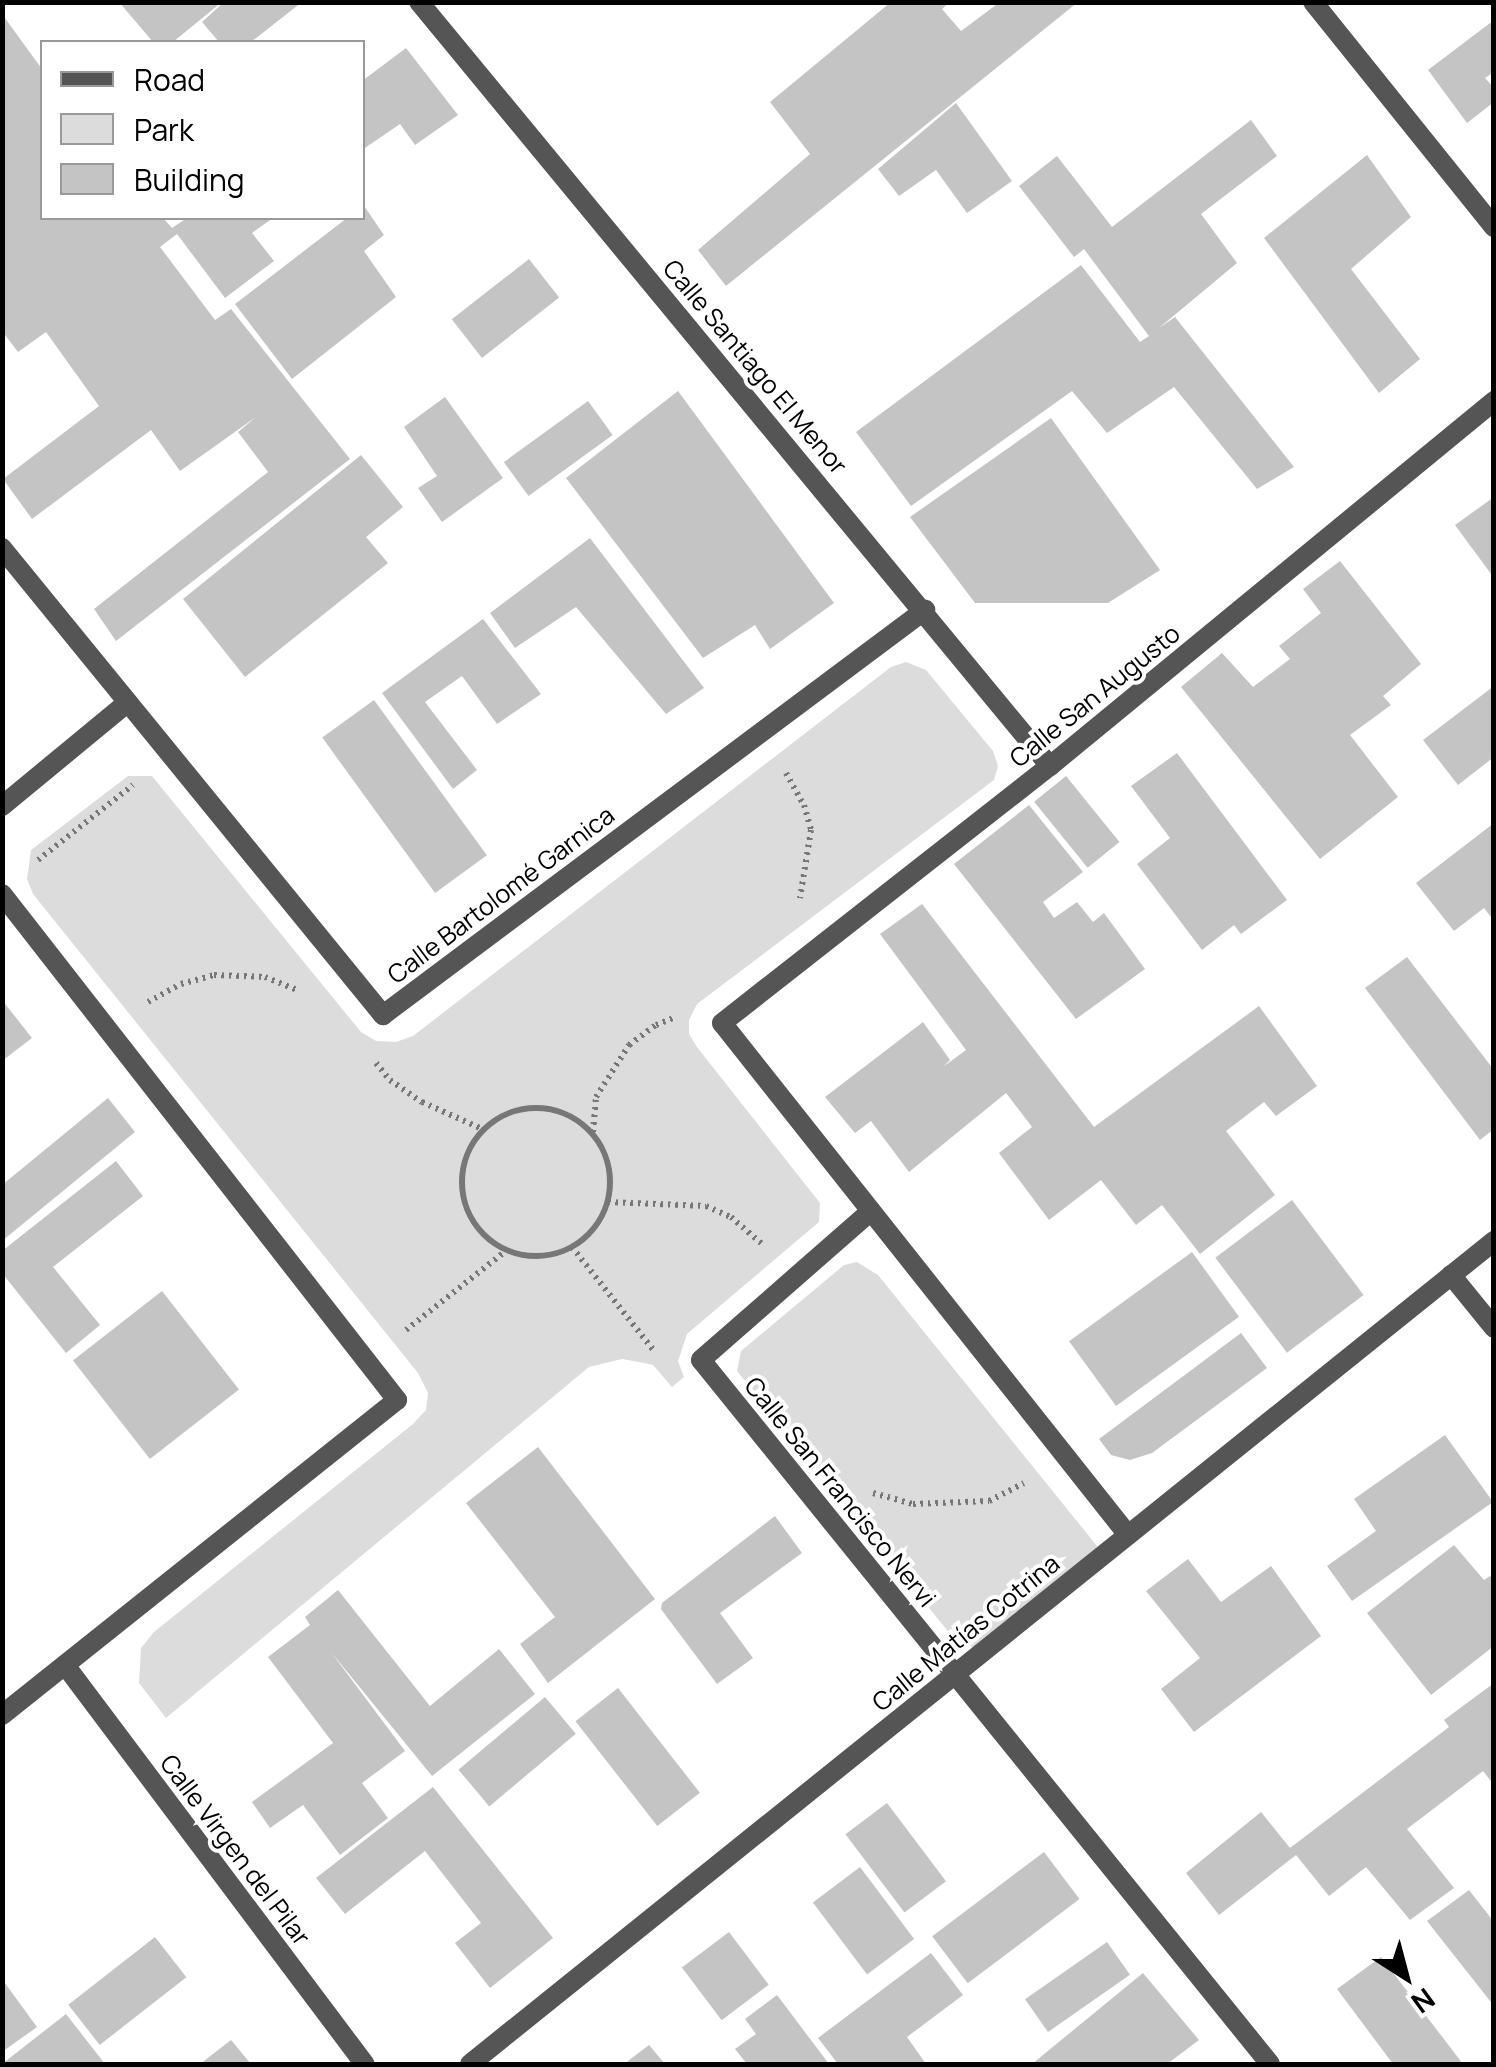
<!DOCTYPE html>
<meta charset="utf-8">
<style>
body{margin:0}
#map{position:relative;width:1496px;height:2067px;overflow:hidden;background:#fff;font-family:Manrope,sans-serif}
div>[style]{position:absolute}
.green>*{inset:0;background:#dcdcdc}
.building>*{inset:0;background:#c4c4c4;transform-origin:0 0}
.path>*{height:6px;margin-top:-3px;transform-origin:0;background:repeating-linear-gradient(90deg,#777 0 2.5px,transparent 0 7.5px)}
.path>.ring{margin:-3px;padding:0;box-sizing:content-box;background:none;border:6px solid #777;border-radius:50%}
.minor>*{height:20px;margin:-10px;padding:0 10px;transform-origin:10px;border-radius:10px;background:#555}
span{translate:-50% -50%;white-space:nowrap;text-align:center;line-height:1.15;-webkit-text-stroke:8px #fff;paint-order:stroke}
.street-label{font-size:25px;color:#000}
.frame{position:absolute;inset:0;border:5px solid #000;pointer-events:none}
.legend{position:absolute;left:40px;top:40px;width:325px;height:180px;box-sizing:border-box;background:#fff;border:2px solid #999;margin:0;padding:12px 18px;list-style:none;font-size:30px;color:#000}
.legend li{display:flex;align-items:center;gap:20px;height:50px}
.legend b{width:50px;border:2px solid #999}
.north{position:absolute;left:1356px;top:1927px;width:100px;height:100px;-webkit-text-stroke:8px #fff;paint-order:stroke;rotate:144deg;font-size:28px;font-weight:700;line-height:40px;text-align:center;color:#000}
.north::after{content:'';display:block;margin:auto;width:35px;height:45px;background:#000;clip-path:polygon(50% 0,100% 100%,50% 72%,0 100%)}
</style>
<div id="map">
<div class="green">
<i style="clip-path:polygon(906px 662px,926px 670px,993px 751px,998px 766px,994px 780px,697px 1004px,689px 1020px,689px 1034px,697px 1047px,820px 1203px,819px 1222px,687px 1334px,678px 1361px,684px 1377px,672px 1387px,653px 1365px,639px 1362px,622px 1359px,589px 1367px,166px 1718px,139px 1683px,141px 1648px,154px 1632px,413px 1424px,426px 1410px,428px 1393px,418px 1373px,33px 894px,27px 879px,31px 850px,128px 776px,152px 776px,361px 1032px,376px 1041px,396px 1042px,413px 1036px,891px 667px)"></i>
<i style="clip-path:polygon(857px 1262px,878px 1275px,1097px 1546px,1095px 1556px,983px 1645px,972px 1647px,951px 1635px,737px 1371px,741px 1351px,844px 1265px)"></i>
</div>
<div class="building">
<i style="clip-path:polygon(119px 2px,222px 2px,173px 42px,153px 42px)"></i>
<i style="clip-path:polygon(224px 2px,302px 2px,251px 42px,219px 42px,202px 22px)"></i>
<i style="clip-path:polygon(891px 2px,950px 2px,942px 9px,961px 31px,1000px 2px,1078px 2px,726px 286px,698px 250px,810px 154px,770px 102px)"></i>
<i style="clip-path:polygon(2px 14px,42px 69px,42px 218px,163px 218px,172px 228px,187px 218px,273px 218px,252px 233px,274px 261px,225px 298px,177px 234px,160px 247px,215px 320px,231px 309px,350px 459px,116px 641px,94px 609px,268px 472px,238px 432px,256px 417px,180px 471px,151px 430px,32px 519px,3px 479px,99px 406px,46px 332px,18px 352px,2px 331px)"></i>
<i style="clip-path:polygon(1494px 20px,1494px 72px,1485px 78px,1494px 88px,1494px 102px,1467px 123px,1428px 70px)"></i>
<i style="clip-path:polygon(406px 48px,458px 115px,415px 145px,400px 124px,362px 150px,362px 81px)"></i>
<i style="clip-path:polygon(956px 103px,1012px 181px,967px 213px,936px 170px,899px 196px,878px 169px)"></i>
<i style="clip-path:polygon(1251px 120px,1277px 156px,1201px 214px,1237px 263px,1159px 328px,1175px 317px,1294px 467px,1257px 489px,1174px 387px,1107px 433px,1072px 391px,911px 506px,856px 432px,1081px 265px,1140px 342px,1149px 336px,1084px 249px,1074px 257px,1019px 186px,1057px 156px,1112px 227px)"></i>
<i style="clip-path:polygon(1367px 155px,1411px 217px,1351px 269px,1420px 359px,1379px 393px,1264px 238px)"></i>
<i style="clip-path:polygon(362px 203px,384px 235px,364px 251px,396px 297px,292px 379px,235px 304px,347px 218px,362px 218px)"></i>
<i style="left:529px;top:259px;width:49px;height:98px;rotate:52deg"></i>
<i style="clip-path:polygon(678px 391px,834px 603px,770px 649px,755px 625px,703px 658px,566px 478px)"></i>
<i style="clip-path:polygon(445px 397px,503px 478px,442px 522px,418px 488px,437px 476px,404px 427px)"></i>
<i style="left:588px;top:401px;width:42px;height:104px;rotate:54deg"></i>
<i style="clip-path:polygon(1051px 418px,1160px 570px,1108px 603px,975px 603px,910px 517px)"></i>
<i style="clip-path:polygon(361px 455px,403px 507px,366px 537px,388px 563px,245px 677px,183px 599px)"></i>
<i style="clip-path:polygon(1494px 497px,1494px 578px,1455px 525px)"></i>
<i style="clip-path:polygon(590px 538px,704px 688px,666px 714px,576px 607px,515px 648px,490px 613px)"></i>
<i style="clip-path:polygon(1340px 561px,1421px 664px,1383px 696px,1391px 705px,1350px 735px,1398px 797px,1320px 859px,1181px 687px,1222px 653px,1253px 687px,1290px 659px,1279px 646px,1321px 613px,1303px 589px)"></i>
<i style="clip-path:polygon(483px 619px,541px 694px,497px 724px,462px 676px,425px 702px,477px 770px,453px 789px,382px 693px)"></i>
<i style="clip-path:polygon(1494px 686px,1494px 757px,1458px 785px,1423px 740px)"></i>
<i style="left:374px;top:700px;width:192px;height:64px;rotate:54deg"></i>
<i style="clip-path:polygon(1177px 753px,1287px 900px,1241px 934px,1234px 925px,1202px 950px,1137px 864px,1170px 838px,1131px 786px)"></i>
<i style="left:1066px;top:776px;width:85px;height:41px;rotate:51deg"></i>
<i style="clip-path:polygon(1029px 805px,1083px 872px,1043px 902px,1054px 918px,1077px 902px,1093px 922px,1104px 913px,1145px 969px,1076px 1019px,954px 864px)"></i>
<i style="clip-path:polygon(1494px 823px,1494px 921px,1484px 908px,1454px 931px,1416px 883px)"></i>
<i style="clip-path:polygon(922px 904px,1094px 1127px,1259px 1006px,1317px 1086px,1276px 1116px,1264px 1102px,1226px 1131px,1275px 1195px,1200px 1254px,1162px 1205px,1136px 1225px,1101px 1180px,1049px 1220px,999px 1153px,1032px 1127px,1006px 1093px,909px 1172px,871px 1121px,855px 1133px,825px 1097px,923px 1022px,950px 1060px,943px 1067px,966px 1050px,880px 934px)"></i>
<i style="clip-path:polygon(1407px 957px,1494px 1070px,1494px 1129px,1480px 1140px,1365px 988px)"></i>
<i style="clip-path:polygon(2px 1000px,32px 1038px,2px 1061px)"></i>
<i style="clip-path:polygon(108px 1098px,135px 1132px,2px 1241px,2px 1185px)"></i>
<i style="clip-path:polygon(116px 1161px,143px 1196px,53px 1267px,100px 1325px,66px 1353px,2px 1273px,2px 1251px)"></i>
<i style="left:1292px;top:1200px;width:119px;height:96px;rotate:53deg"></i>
<i style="left:1192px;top:1252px;width:80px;height:152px;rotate:54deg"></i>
<i style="left:162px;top:1291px;width:125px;height:113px;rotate:52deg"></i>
<i style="clip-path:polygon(1241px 1333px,1267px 1368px,1152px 1453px,1130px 1460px,1111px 1455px,1099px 1439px)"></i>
<i style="clip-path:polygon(1445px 1435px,1493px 1502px,1352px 1601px,1327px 1566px,1376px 1531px,1354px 1499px)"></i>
<i style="clip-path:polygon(538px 1447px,655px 1599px,548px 1683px,520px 1644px,555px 1617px,466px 1503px)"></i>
<i style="clip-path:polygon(775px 1516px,802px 1553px,720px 1613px,753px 1658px,717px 1684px,661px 1609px,662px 1603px)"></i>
<i style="clip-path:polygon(1454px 1545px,1484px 1580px,1490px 1576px,1494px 1579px,1494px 1646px,1431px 1695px,1367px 1613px)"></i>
<i style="clip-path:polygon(1188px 1559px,1221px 1602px,1271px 1566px,1321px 1636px,1194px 1732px,1161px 1689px,1200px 1658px,1146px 1591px)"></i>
<i style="clip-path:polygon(338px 1590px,430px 1706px,499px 1649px,535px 1694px,432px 1776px,331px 1652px,405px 1751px,362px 1783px,388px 1818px,340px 1855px,303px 1805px,270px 1828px,252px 1802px,333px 1743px,268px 1657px,310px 1625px,305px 1617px)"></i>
<i style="clip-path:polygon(1494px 1683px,1494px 1785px,1483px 1771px,1407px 1829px,1454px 1888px,1410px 1920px,1366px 1867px,1329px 1896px,1296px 1855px,1219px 1915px,1186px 1873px,1261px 1812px,1290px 1848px,1449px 1727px,1444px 1720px)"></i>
<i style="left:618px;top:1688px;width:133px;height:54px;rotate:52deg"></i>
<i style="left:545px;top:1697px;width:48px;height:113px;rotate:50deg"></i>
<i style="clip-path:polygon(433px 1787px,553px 1938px,490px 1988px,455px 1943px,481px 1923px,425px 1851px,345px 1914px,316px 1878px)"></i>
<i style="left:887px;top:1803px;width:98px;height:52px;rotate:53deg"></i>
<i style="left:1044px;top:1852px;width:59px;height:140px;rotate:53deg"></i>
<i style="left:860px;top:1867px;width:90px;height:59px;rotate:53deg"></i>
<i style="clip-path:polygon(1469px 1890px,1494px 1922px,1494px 2006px,1427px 1921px)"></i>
<i style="left:729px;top:1932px;width:66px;height:59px;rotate:53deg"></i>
<i style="left:155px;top:1937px;width:51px;height:110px;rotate:52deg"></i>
<i style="left:1107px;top:1942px;width:40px;height:100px;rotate:55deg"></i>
<i style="clip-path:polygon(931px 1953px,963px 1995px,907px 2037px,926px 2064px,838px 2064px,818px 2038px)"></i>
<i style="clip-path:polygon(1381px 1957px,1463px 2064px,1393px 2064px,1337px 1989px)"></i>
<i style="clip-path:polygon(1143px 1973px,1199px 2040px,1167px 2064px,1032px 2064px)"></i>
<i style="clip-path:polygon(2px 1979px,37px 2027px,2px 2052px)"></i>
<i style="clip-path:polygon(777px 1995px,829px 2064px,747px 2064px,735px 2049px,756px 2034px,745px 2019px)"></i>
<i style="clip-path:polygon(66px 2014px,105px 2064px,2px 2064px)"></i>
<i style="clip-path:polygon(231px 2040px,251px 2064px,200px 2064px)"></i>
<i style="clip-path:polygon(649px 2045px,665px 2064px,624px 2064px)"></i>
</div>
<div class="path">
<i style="left:786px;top:773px;width:37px;rotate:61deg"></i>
<i style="left:804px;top:805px;width:26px;rotate:74deg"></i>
<i style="left:811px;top:830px;width:69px;rotate:99.2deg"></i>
<i style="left:38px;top:860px;width:121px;rotate:-38.3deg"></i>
<i style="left:148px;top:1002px;width:38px;rotate:-29deg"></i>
<i style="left:181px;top:984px;width:34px;rotate:-15deg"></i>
<i style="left:214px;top:975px;width:51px;rotate:2.2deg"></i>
<i style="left:265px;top:977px;width:35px;rotate:22deg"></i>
<i style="left:376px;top:1063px;width:22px;rotate:51deg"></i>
<i style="left:390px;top:1080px;width:39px;rotate:35deg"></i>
<i style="left:422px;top:1102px;width:66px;rotate:24.2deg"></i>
<i class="ring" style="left:462px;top:1108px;width:142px;height:142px"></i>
<i style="left:593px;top:1132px;width:35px;rotate:-85deg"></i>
<i style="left:596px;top:1097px;width:62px;rotate:-57.6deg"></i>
<i style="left:629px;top:1045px;width:34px;rotate:-37deg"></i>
<i style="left:656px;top:1025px;width:22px;rotate:-22deg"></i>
<i style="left:608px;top:1202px;width:98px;rotate:2.3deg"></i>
<i style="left:706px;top:1206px;width:27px;rotate:24deg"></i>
<i style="left:731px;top:1217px;width:40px;rotate:41deg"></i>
<i style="left:572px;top:1247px;width:134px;rotate:51.7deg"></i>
<i style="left:406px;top:1330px;width:129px;rotate:-38.4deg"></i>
<i style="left:873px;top:1493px;width:41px;rotate:15.4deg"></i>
<i style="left:913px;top:1504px;width:76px;rotate:-2.3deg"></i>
<i style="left:989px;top:1501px;width:39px;rotate:-27deg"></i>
</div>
<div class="minor">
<i style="left:419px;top:2px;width:991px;rotate:50.45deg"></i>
<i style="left:1313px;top:2px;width:289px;rotate:51.2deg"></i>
<i style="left:2px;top:548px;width:603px;rotate:50.79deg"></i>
<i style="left:383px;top:1015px;width:677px;rotate:-36.77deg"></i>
<i style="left:2px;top:806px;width:163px;rotate:-39.5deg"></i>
<i style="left:2px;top:894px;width:642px;rotate:52.02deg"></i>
<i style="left:397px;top:1400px;width:505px;rotate:141.43deg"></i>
<i style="left:871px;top:1211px;width:226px;rotate:138.8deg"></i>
<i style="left:701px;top:1360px;width:905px;rotate:51.05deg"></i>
<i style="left:1451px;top:1275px;width:68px;rotate:50.9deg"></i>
<i style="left:1128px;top:1535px;width:653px;rotate:-128.41deg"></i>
<i style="left:722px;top:1023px;width:417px;rotate:-38.1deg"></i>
<i style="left:1050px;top:766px;width:575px;rotate:-39.42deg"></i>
<i style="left:65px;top:1665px;width:499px;rotate:53.1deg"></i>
<i style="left:470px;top:2064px;width:1314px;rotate:-38.79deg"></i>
</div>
<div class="street-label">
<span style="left:755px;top:367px;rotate:50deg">Calle Santiago El Menor</span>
<span style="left:1095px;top:696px;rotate:-39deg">Calle San Augusto</span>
<span style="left:501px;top:895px;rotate:-37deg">Calle Bartolomé Garnica</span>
<span style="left:840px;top:1492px;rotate:51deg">Calle San Francisco Nervi</span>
<span style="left:966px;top:1633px;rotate:-39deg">Calle Matías Cotrina</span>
<span style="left:235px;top:1850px;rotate:53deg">Calle Virgen del Pilar</span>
</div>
<div class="frame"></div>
<ul class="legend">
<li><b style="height:12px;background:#555"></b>Road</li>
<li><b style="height:28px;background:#dcdcdc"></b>Park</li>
<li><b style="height:28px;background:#c4c4c4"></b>Building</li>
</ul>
<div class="north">N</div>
</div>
